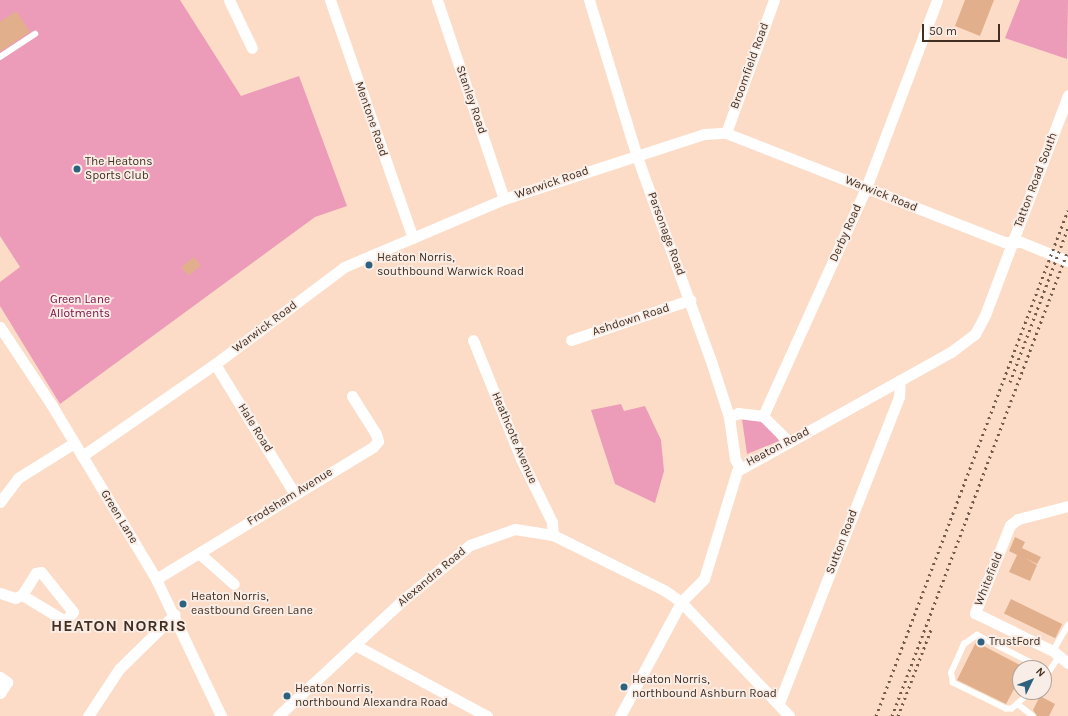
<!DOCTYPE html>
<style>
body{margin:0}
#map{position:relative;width:1068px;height:716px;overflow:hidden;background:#fcdcc7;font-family:Karla,sans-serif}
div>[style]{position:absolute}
.green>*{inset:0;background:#ec9bb9}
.building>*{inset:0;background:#e2af8c;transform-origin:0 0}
.lane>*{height:5.5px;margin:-2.75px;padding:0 2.75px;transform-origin:2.75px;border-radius:2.75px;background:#fff}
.street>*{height:11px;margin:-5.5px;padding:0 5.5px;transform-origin:5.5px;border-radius:5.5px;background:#fff}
.rail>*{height:3px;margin-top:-1.5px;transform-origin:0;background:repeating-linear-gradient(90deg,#735c4c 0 2px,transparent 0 6px)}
.dots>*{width:11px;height:11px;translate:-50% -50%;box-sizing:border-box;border:2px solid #f9eee7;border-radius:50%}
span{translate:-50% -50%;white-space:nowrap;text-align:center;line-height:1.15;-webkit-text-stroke:3.5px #f9eee7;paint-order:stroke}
.street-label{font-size:12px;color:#432f21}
.poi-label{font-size:12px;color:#432f21}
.left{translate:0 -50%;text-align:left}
.park-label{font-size:12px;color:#790d46}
.district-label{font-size:16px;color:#432f21;font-weight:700;letter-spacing:1px}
.north{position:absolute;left:1012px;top:660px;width:40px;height:40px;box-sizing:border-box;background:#f9eee7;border:1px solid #b0a298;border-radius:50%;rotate:47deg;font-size:11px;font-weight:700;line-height:16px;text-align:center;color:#432f21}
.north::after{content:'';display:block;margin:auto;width:14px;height:18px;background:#2d617d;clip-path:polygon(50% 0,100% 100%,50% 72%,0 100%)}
.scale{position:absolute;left:922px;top:24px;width:78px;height:18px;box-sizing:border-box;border:2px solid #432f21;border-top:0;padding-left:5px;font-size:12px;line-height:14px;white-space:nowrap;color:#432f21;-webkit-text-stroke:3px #f9eee7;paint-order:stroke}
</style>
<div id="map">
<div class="green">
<i style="clip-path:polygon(0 0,180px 0,241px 96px,299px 76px,347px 206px,315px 217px,60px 404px,0 306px,0 282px,20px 267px,0 236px)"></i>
<i style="clip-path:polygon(1020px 0,1068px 0,1067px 59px,1005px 38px)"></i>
<i style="clip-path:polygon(621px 404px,624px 411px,645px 406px,661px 440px,664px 471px,655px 503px,615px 484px,591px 410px)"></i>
<i style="clip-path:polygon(742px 419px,759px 420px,774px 432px,779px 441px,747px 454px)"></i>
</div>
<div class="building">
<i style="clip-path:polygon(965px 0,994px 0,980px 36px,955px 26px)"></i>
<i style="clip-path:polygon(16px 11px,30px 32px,0 52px,0 22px)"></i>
<i style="left:194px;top:257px;width:11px;height:16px;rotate:52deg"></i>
<i style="clip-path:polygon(1015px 537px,1025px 542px,1022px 548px,1041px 557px,1037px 564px,1025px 558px,1037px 565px,1030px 581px,1009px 572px,1017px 555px,1009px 551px)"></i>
<i style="left:1011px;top:599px;width:57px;height:16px;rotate:26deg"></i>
<i style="clip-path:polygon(976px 642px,1020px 665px,1020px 678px,1006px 704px,957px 680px)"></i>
<i style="clip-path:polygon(1040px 696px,1055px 704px,1049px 716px,1037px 716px,1033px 710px)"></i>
</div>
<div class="lane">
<i style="left:0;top:57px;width:42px;rotate:-33.3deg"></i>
<i style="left:1053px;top:651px;width:30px;rotate:-60deg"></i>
<i style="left:1044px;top:679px;width:25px;rotate:-56deg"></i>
<i style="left:1031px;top:692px;width:25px;rotate:138deg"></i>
<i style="left:1012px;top:709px;width:6px;rotate:180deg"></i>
<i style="left:1006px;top:709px;width:59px;rotate:-153.9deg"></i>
<i style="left:953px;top:683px;width:10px;rotate:-101deg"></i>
<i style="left:951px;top:673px;width:32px;rotate:-66deg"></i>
<i style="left:964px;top:644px;width:16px;rotate:-35deg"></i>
<i style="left:977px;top:635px;width:73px;rotate:26.9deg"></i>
<i style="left:1019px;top:705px;width:18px;rotate:38deg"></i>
</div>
<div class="street">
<i style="left:229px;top:0;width:53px;rotate:64.4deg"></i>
<i style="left:330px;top:0;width:252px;rotate:70.8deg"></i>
<i style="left:437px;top:0;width:210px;rotate:71.4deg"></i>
<i style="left:589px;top:0;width:161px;rotate:73deg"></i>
<i style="left:636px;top:154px;width:217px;rotate:70.1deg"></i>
<i style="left:710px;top:358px;width:62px;rotate:72.1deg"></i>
<i style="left:729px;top:417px;width:42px;rotate:81.9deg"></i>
<i style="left:735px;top:459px;width:10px;rotate:61deg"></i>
<i style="left:726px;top:133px;width:141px;rotate:-70.2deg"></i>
<i style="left:0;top:327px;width:92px;rotate:56.5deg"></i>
<i style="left:51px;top:404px;width:204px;rotate:59deg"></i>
<i style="left:156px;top:579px;width:152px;rotate:64.6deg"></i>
<i style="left:473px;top:340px;width:128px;rotate:68deg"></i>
<i style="left:521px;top:459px;width:70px;rotate:63.8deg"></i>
<i style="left:552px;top:522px;width:13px;rotate:86deg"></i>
<i style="left:571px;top:340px;width:126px;rotate:-18.6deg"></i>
<i style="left:215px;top:364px;width:151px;rotate:58.5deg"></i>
<i style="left:729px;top:417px;width:10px;rotate:-24deg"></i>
<i style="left:738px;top:413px;width:25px;rotate:7deg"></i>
<i style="left:789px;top:442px;width:37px;rotate:-135deg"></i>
<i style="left:763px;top:416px;width:250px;rotate:-65.7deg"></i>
<i style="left:866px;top:188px;width:201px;rotate:-69.3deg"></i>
<i style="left:82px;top:456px;width:162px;rotate:-34.7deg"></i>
<i style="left:215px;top:364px;width:161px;rotate:-36.9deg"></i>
<i style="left:344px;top:267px;width:174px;rotate:-23deg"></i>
<i style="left:504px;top:199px;width:210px;rotate:-18deg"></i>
<i style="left:704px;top:134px;width:22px;rotate:-3deg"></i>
<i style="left:726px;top:133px;width:299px;rotate:21.4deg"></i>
<i style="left:1004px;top:242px;width:17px"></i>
<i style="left:1021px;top:242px;width:51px;rotate:22deg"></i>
<i style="left:0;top:502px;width:30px;rotate:-53deg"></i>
<i style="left:18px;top:478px;width:66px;rotate:-32deg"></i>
<i style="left:1068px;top:506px;width:52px;rotate:165.4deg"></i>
<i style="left:1018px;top:519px;width:10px;rotate:143deg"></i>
<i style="left:1010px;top:525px;width:95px;rotate:111.7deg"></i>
<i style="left:975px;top:613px;width:87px;rotate:26deg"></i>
<i style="left:1053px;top:651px;width:19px;rotate:39deg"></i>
<i style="left:200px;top:554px;width:45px;rotate:41.4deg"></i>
<i style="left:156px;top:579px;width:254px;rotate:-31.3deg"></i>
<i style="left:373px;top:447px;width:8px;rotate:-50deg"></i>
<i style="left:378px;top:441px;width:7px;rotate:-106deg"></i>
<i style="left:376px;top:434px;width:45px;rotate:-122.3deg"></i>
<i style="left:0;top:593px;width:16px;rotate:18deg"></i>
<i style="left:15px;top:598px;width:8px;rotate:-23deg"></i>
<i style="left:22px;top:595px;width:26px;rotate:-58deg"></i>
<i style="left:36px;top:573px;width:5px;rotate:-11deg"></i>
<i style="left:41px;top:572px;width:51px;rotate:51.3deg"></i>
<i style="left:73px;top:612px;width:12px;rotate:132deg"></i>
<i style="left:65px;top:621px;width:50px;rotate:-148.8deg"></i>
<i style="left:355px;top:645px;width:150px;rotate:28.3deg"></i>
<i style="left:0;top:677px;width:9px;rotate:36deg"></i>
<i style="left:7px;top:682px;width:13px;rotate:122deg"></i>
<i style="left:779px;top:703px;width:329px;rotate:-68.6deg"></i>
<i style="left:899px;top:397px;width:17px;rotate:-87deg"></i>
<i style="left:88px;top:716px;width:56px;rotate:-56.6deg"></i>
<i style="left:119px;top:669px;width:78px;rotate:-44.5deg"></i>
<i style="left:278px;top:716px;width:171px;rotate:-42.9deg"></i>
<i style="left:403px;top:600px;width:87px;rotate:-39.4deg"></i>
<i style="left:470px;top:545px;width:48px;rotate:-19.6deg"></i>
<i style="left:515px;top:529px;width:38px;rotate:9deg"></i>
<i style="left:553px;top:535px;width:124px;rotate:26.4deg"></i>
<i style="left:664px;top:590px;width:21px;rotate:35deg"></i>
<i style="left:681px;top:602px;width:157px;rotate:46.5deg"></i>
<i style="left:620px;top:716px;width:129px;rotate:-61.8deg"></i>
<i style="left:681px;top:602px;width:33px;rotate:-45deg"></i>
<i style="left:704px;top:579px;width:113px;rotate:-73deg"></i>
<i style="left:737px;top:471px;width:245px;rotate:-29.1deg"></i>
<i style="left:951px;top:352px;width:30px;rotate:-37deg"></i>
<i style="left:975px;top:334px;width:21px;rotate:-62deg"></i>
<i style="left:985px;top:315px;width:235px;rotate:-69.3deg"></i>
</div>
<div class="rail">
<i style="left:1010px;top:382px;width:165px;rotate:-69.4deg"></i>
<i style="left:876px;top:716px;width:541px;rotate:-69.22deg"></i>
<i style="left:892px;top:716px;width:498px;rotate:-69.3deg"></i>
<i style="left:898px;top:716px;width:95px;rotate:-69.1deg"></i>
</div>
<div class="dots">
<i style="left:77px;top:169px;background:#2d617d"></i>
<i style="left:369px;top:265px;background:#2d617d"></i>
<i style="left:183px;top:604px;background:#2d617d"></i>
<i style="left:981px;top:642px;background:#2d617d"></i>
<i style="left:624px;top:687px;background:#2d617d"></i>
<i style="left:287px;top:696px;background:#2d617d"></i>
</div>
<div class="street-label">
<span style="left:750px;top:66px;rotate:-70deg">Broomfield Road</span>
<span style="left:471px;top:100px;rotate:71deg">Stanley Road</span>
<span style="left:371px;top:119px;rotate:71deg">Mentone Road</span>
<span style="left:1036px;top:180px;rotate:-69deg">Tatton Road South</span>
<span style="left:552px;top:183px;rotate:-19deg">Warwick Road</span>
<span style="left:881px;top:194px;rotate:22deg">Warwick Road</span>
<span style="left:846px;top:233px;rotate:-66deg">Derby Road</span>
<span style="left:666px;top:234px;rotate:70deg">Parsonage Road</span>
<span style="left:631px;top:320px;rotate:-18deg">Ashdown Road</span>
<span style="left:265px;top:327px;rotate:-37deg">Warwick Road</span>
<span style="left:255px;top:428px;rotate:58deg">Hale Road</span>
<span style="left:514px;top:438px;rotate:67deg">Heathcote Avenue</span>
<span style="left:778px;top:447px;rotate:-28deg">Heaton Road</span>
<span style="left:290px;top:497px;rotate:-32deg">Frodsham Avenue</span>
<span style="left:119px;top:517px;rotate:59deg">Green Lane</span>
<span style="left:842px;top:542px;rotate:-69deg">Sutton Road</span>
<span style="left:432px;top:577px;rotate:-40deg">Alexandra Road</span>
<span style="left:989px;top:579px;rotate:-68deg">Whitefield</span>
</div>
<div class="poi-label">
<span class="left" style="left:85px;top:169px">The Heatons<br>Sports Club</span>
<span class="left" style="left:377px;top:265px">Heaton Norris,<br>southbound Warwick Road</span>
<span class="left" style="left:191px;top:604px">Heaton Norris,<br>eastbound Green Lane</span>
<span class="left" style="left:989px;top:642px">TrustFord</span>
<span class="left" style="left:632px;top:687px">Heaton Norris,<br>northbound Ashburn Road</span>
<span class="left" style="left:295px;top:696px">Heaton Norris,<br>northbound Alexandra Road</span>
</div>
<div class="park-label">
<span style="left:80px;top:307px">Green Lane<br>Allotments</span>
</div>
<div class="district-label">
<span style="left:119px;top:626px">HEATON NORRIS</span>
</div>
<div class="north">N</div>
<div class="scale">50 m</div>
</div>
